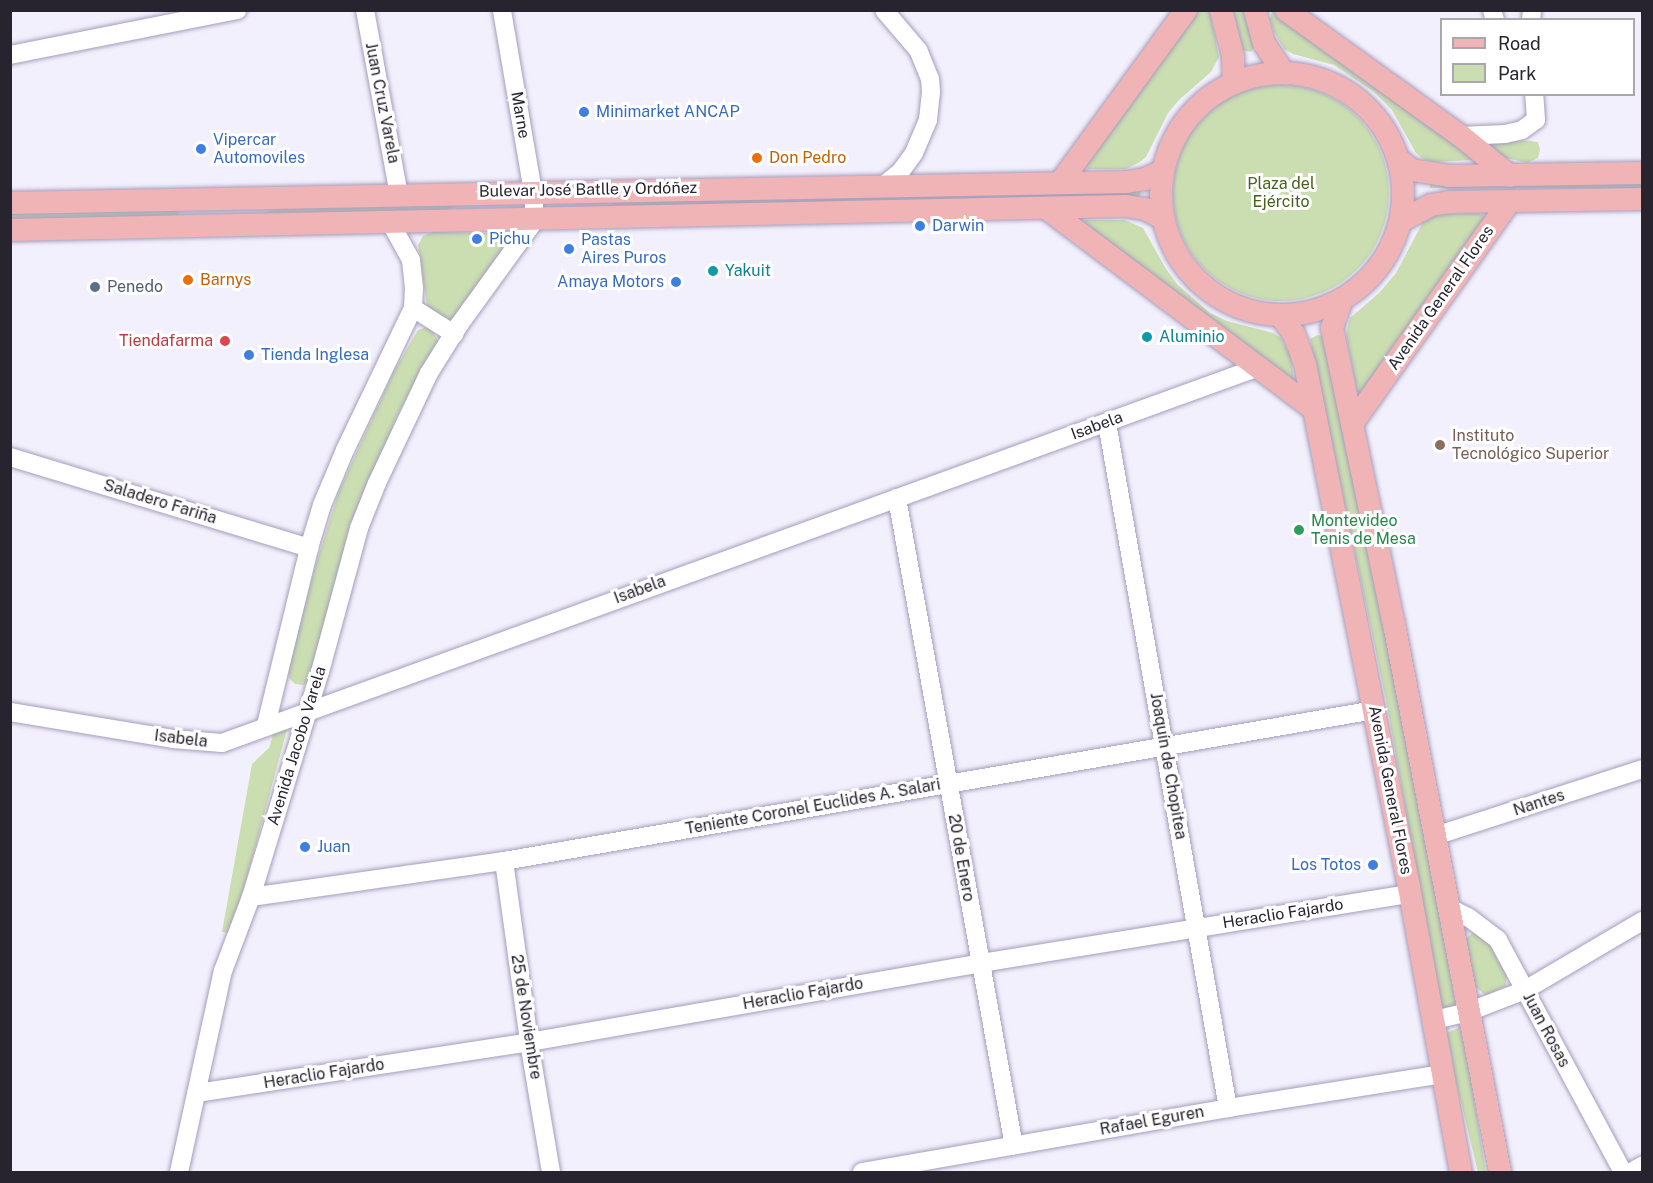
<!DOCTYPE html>
<meta charset="utf-8">
<style>
body{margin:0}
#map{position:relative;width:1653px;height:1183px;overflow:hidden;background:#f3f0fd;font-family:"Public Sans",sans-serif}
div>[style]{position:absolute}
.green>*{inset:0;background:#cbdeb1;transform-origin:0 0}
.round{border-radius:50%}
.roads{filter:drop-shadow(0 0 2px #a59dbb) drop-shadow(0 0 2px #a59dbb)}
.minor>*{height:18px;margin:-9px;padding:0 9px;transform-origin:9px;border-radius:9px;background:#fff}
.major>*{height:22px;margin:-11px;padding:0 11px;transform-origin:11px;border-radius:11px;background:#f0b3b6}
.major>.ring{margin:-11px;padding:0;box-sizing:content-box;background:none;border:22px solid #f0b3b6;border-radius:50%}
.dots>*{width:16px;height:16px;translate:-50% -50%;box-sizing:border-box;border:3px solid #fff;border-radius:50%}
span{translate:-50% -50%;white-space:nowrap;text-align:center;line-height:1.15;-webkit-text-stroke:6px #fff;paint-order:stroke}
.street-label{font-size:16px;color:#27232f}
.shop-label{font-size:16px;color:#366cbe}
.left{translate:0 -50%;text-align:left}
.right{translate:-100% -50%;text-align:right}
.food-label{font-size:16px;color:#c56008}
.park-label{font-size:16px;color:#49601d}
.culture-label{font-size:16px;color:#0d838f}
.service-label{font-size:16px;color:#4e5e75}
.health-label{font-size:16px;color:#be3a42}
.education-label{font-size:16px;color:#785e54}
.leisure-label{font-size:16px;color:#27864d}
.frame{position:absolute;inset:0;border:12px solid #27232f;pointer-events:none}
.legend{position:absolute;left:1440px;top:18px;width:195px;height:78px;box-sizing:border-box;background:#fff;border:2px solid #a9a7ac;margin:0;padding:8px 10px;list-style:none;font-size:18px;color:#27232f}
.legend li{display:flex;align-items:center;gap:12px;height:30px}
.legend b{width:30px;border:2px solid #a9a7ac}
</style>
<div id="map">
<div class="green">
<i style="clip-path:polygon(1191px 11px,1210px 11px,1219px 57px,1211px 72px,1180px 99px,1168px 113px,1146px 157px,1140px 162px,1126px 169px,1088px 169px,1085px 166px)"></i>
<i style="clip-path:polygon(1233px 11px,1246px 11px,1255px 46px,1251px 52px,1243px 50px)"></i>
<i style="clip-path:polygon(1272px 11px,1276px 11px,1473px 157px,1472px 160px,1432px 162px,1423px 159px,1416px 153px,1392px 110px,1374px 92px,1334px 65px,1293px 54px,1284px 49px,1274px 32px,1270px 19px)"></i>
<i class="round" style="left:1173px;top:85px;width:216px;height:216px"></i>
<i style="clip-path:polygon(1531px 141px,1538px 142px,1540px 150px,1538px 158px,1527px 163px,1494px 155px,1488px 142px)"></i>
<i style="left:1642px;top:182px;width:6px;height:212px;rotate:90deg"></i>
<i style="clip-path:polygon(1139px 190px,1141px 194px,1138px 197px,558px 208px,606px 206px,623px 200px)"></i>
<i style="clip-path:polygon(460px 205px,442px 211px,265px 213px,275px 209px)"></i>
<i style="clip-path:polygon(178px 210px,180px 213px,177px 216px,11px 219px,10px 213px)"></i>
<i style="clip-path:polygon(1479px 213px,1485px 217px,1360px 394px,1357px 392px,1346px 334px,1350px 318px,1379px 293px,1396px 273px,1423px 222px,1437px 214px)"></i>
<i style="clip-path:polygon(1086px 220px,1125px 220px,1143px 228px,1166px 269px,1177px 284px,1210px 313px,1227px 321px,1273px 333px,1281px 338px,1290px 354px,1294px 378px,1291px 380px,1083px 223px)"></i>
<i style="clip-path:polygon(433px 232px,491px 233px,498px 236px,502px 245px,503px 250px,455px 317px,450px 320px,428px 309px,427px 306px,418px 245px,423px 236px)"></i>
<i style="clip-path:polygon(424px 328px,431px 328px,438px 341px,397px 416px,368px 488px,310px 682px,303px 685px,295px 684px,289px 678px,288px 668px,316px 564px,339px 491px,393px 373px,418px 330px)"></i>
<i style="clip-path:polygon(1318px 335px,1322px 336px,1353px 472px,1401px 705px,1456px 1006px,1442px 1012px,1386px 700px,1310px 339px)"></i>
<i style="clip-path:polygon(288px 726px,232px 933px,222px 932px,252px 764px,269px 748px,275px 729px)"></i>
<i style="clip-path:polygon(1475px 931px,1489px 941px,1507px 974px,1506px 986px,1486px 996px,1475px 986px,1466px 938px)"></i>
<i style="clip-path:polygon(1460px 1027px,1470px 1074px,1486px 1172px,1478px 1172px,1455px 1077px,1447px 1033px)"></i>
</div>
<div class="roads">
<div class="minor">
<i style="left:365px;top:10px;width:188px;rotate:79.6deg"></i>
<i style="left:1492px;top:10px;width:10px;rotate:73deg"></i>
<i style="left:1531px;top:20px;width:10px;rotate:-84deg"></i>
<i style="left:10px;top:55px;width:232px;rotate:-11.2deg"></i>
<i style="left:1461px;top:136px;width:44px;rotate:-2.6deg"></i>
<i style="left:1505px;top:134px;width:17px;rotate:-13deg"></i>
<i style="left:1522px;top:130px;width:17px;rotate:-36deg"></i>
<i style="left:1536px;top:120px;width:26px;rotate:-94deg"></i>
<i style="left:884px;top:185px;width:22px;rotate:-39deg"></i>
<i style="left:901px;top:171px;width:22px;rotate:-54deg"></i>
<i style="left:914px;top:153px;width:36px;rotate:-67deg"></i>
<i style="left:928px;top:120px;width:28px;rotate:-84deg"></i>
<i style="left:931px;top:92px;width:13px;rotate:-94deg"></i>
<i style="left:930px;top:79px;width:31px;rotate:-112deg"></i>
<i style="left:918px;top:50px;width:52px;rotate:-130.4deg"></i>
<i style="left:390px;top:222px;width:43px;rotate:61.1deg"></i>
<i style="left:411px;top:260px;width:28px;rotate:84deg"></i>
<i style="left:414px;top:288px;width:20px;rotate:93deg"></i>
<i style="left:1107px;top:423px;width:696px;rotate:79.98deg"></i>
<i style="left:10px;top:457px;width:313px;rotate:16.9deg"></i>
<i style="left:897px;top:498px;width:658px;rotate:79.77deg"></i>
<i style="left:10px;top:712px;width:165px;rotate:9.4deg"></i>
<i style="left:173px;top:739px;width:49px;rotate:4.7deg"></i>
<i style="left:222px;top:743px;width:1103px;rotate:-19.93deg"></i>
<i style="left:266px;top:725px;width:182px;rotate:-76.3deg"></i>
<i style="left:309px;top:548px;width:45px;rotate:-73.2deg"></i>
<i style="left:322px;top:505px;width:60px;rotate:-67.3deg"></i>
<i style="left:345px;top:450px;width:157px;rotate:-64.4deg"></i>
<i style="left:413px;top:308px;width:49px;rotate:32.4deg"></i>
<i style="left:1435px;top:836px;width:218px;rotate:-17.9deg"></i>
<i style="left:504px;top:861px;width:183px;rotate:82.1deg"></i>
<i style="left:529px;top:1042px;width:132px;rotate:80.4deg"></i>
<i style="left:251px;top:897px;width:256px;rotate:-8.1deg"></i>
<i style="left:504px;top:861px;width:884px;rotate:-9.84deg"></i>
<i style="left:1448px;top:907px;width:22px;rotate:27deg"></i>
<i style="left:1468px;top:917px;width:38px;rotate:37deg"></i>
<i style="left:1498px;top:940px;width:264px;rotate:61.7deg"></i>
<i style="left:1434px;top:1020px;width:35px;rotate:-13deg"></i>
<i style="left:1468px;top:1012px;width:61px;rotate:-21.1deg"></i>
<i style="left:1525px;top:990px;width:136px;rotate:-30.5deg"></i>
<i style="left:197px;top:1093px;width:336px;rotate:-8.7deg"></i>
<i style="left:529px;top:1042px;width:466px;rotate:-9.9deg"></i>
<i style="left:988px;top:962px;width:427px;rotate:-9.2deg"></i>
<i style="left:179px;top:1172px;width:206px;rotate:-77.7deg"></i>
<i style="left:223px;top:971px;width:79px;rotate:-69.3deg"></i>
<i style="left:251px;top:897px;width:235px;rotate:-73deg"></i>
<i style="left:320px;top:672px;width:149px;rotate:-74.8deg"></i>
<i style="left:359px;top:528px;width:48px;rotate:-68.2deg"></i>
<i style="left:377px;top:483px;width:122px;rotate:-64.7deg"></i>
<i style="left:429px;top:373px;width:57px;rotate:-58deg"></i>
<i style="left:459px;top:325px;width:130px;rotate:-54.1deg"></i>
<i style="left:535px;top:220px;width:28px;rotate:-94deg"></i>
<i style="left:533px;top:192px;width:185px;rotate:-99.7deg"></i>
<i style="left:862px;top:1172px;width:372px;rotate:-9.9deg"></i>
<i style="left:1228px;top:1108px;width:218px;rotate:-9deg"></i>
<i style="left:1631px;top:1172px;width:13px;rotate:-29deg"></i>
</div>
<div class="major">
<i style="left:1221px;top:10px;width:48px;rotate:75.4deg"></i>
<i style="left:1233px;top:56px;width:27px;rotate:88deg"></i>
<i style="left:1255px;top:10px;width:34px;rotate:75deg"></i>
<i style="left:1264px;top:43px;width:35px;rotate:57deg"></i>
<i style="left:1286px;top:10px;width:216px;rotate:35.8deg"></i>
<i style="left:1461px;top:136px;width:63px;rotate:39.2deg"></i>
<i class="ring" style="left:1161px;top:73px;width:220px;height:220px"></i>
<i style="left:1399px;top:160px;width:16px;rotate:38deg"></i>
<i style="left:1412px;top:170px;width:36px;rotate:9deg"></i>
<i style="left:1448px;top:176px;width:194px;rotate:-0.9deg"></i>
<i style="left:1060px;top:183px;width:214px;rotate:-53.9deg"></i>
<i style="left:10px;top:203px;width:1117px;rotate:-1.08deg"></i>
<i style="left:1127px;top:182px;width:18px;rotate:-9deg"></i>
<i style="left:1145px;top:179px;width:20px;rotate:-24deg"></i>
<i style="left:1046px;top:208px;width:335px;rotate:36.9deg"></i>
<i style="left:1401px;top:221px;width:34px;rotate:-28deg"></i>
<i style="left:1431px;top:205px;width:18px;rotate:-9deg"></i>
<i style="left:1449px;top:202px;width:193px;rotate:-0.9deg"></i>
<i style="left:10px;top:230px;width:1116px;rotate:-1.23deg"></i>
<i style="left:1126px;top:206px;width:19px;rotate:9deg"></i>
<i style="left:1145px;top:209px;width:20px;rotate:27deg"></i>
<i style="left:1342px;top:299px;width:31px;rotate:109deg"></i>
<i style="left:1332px;top:328px;width:302px;rotate:78.2deg"></i>
<i style="left:1394px;top:624px;width:558px;rotate:79.05deg"></i>
<i style="left:1280px;top:315px;width:24px;rotate:54deg"></i>
<i style="left:1294px;top:334px;width:32px;rotate:70deg"></i>
<i style="left:1305px;top:364px;width:533px;rotate:78.75deg"></i>
<i style="left:1409px;top:887px;width:290px;rotate:79.7deg"></i>
<i style="left:1352px;top:424px;width:273px;rotate:-54.7deg"></i>
</div>
</div>
<div class="dots">
<i style="left:584px;top:112px;background:#3f7fe0"></i>
<i style="left:201px;top:149px;background:#3f7fe0"></i>
<i style="left:757px;top:158px;background:#e8710a"></i>
<i style="left:920px;top:226px;background:#3f7fe0"></i>
<i style="left:477px;top:239px;background:#3f7fe0"></i>
<i style="left:569px;top:249px;background:#3f7fe0"></i>
<i style="left:713px;top:271px;background:#0f9aa8"></i>
<i style="left:188px;top:280px;background:#e8710a"></i>
<i style="left:676px;top:282px;background:#3f7fe0"></i>
<i style="left:95px;top:287px;background:#5c6f8a"></i>
<i style="left:1147px;top:337px;background:#0f9aa8"></i>
<i style="left:225px;top:341px;background:#e0444e"></i>
<i style="left:249px;top:355px;background:#3f7fe0"></i>
<i style="left:1440px;top:445px;background:#8d6e63"></i>
<i style="left:1299px;top:530px;background:#2e9e5b"></i>
<i style="left:305px;top:847px;background:#3f7fe0"></i>
<i style="left:1373px;top:865px;background:#3f7fe0"></i>
</div>
<div class="street-label">
<span style="left:382px;top:103px;rotate:79deg">Juan Cruz Varela</span>
<span style="left:520px;top:115px;rotate:80deg">Marne</span>
<span style="left:588px;top:190px;rotate:-1deg">Bulevar José Batlle y Ordóñez</span>
<span style="left:1441px;top:298px;rotate:-55deg">Avenida General Flores</span>
<span style="left:1097px;top:426px;rotate:-20deg">Isabela</span>
<span style="left:160px;top:502px;rotate:17deg">Saladero Fariña</span>
<span style="left:640px;top:590px;rotate:-20deg">Isabela</span>
<span style="left:181px;top:739px;rotate:7deg">Isabela</span>
<span style="left:297px;top:746px;rotate:-73deg">Avenida Jacobo Varela</span>
<span style="left:1168px;top:766px;rotate:80deg">Joaquín de Chopitea</span>
<span style="left:1390px;top:790px;rotate:79deg">Avenida General Flores</span>
<span style="left:1539px;top:803px;rotate:-18deg">Nantes</span>
<span style="left:813px;top:807px;rotate:-10deg">Teniente Coronel Euclides A. Salari</span>
<span style="left:961px;top:858px;rotate:80deg">20 de Enero</span>
<span style="left:1283px;top:914px;rotate:-9deg">Heraclio Fajardo</span>
<span style="left:803px;top:994px;rotate:-10deg">Heraclio Fajardo</span>
<span style="left:526px;top:1017px;rotate:81deg">25 de Noviembre</span>
<span style="left:1546px;top:1030px;rotate:62deg">Juan Rosas</span>
<span style="left:324px;top:1074px;rotate:-9deg">Heraclio Fajardo</span>
<span style="left:1152px;top:1121px;rotate:-10deg">Rafael Eguren</span>
</div>
<div class="shop-label">
<span class="left" style="left:596px;top:112px">Minimarket ANCAP</span>
<span class="left" style="left:213px;top:149px">Vipercar<br>Automoviles</span>
<span class="left" style="left:932px;top:226px">Darwin</span>
<span class="left" style="left:489px;top:239px">Pichu</span>
<span class="left" style="left:581px;top:249px">Pastas<br>Aires Puros</span>
<span class="right" style="left:664px;top:282px">Amaya Motors</span>
<span class="left" style="left:261px;top:355px">Tienda Inglesa</span>
<span class="left" style="left:317px;top:847px">Juan</span>
<span class="right" style="left:1361px;top:865px">Los Totos</span>
</div>
<div class="food-label">
<span class="left" style="left:769px;top:158px">Don Pedro</span>
<span class="left" style="left:200px;top:280px">Barnys</span>
</div>
<div class="park-label">
<span style="left:1281px;top:193px">Plaza del<br>Ejército</span>
</div>
<div class="culture-label">
<span class="left" style="left:725px;top:271px">Yakuit</span>
<span class="left" style="left:1159px;top:337px">Aluminio</span>
</div>
<div class="service-label">
<span class="left" style="left:107px;top:287px">Penedo</span>
</div>
<div class="health-label">
<span class="right" style="left:213px;top:341px">Tiendafarma</span>
</div>
<div class="education-label">
<span class="left" style="left:1452px;top:445px">Instituto<br>Tecnológico Superior</span>
</div>
<div class="leisure-label">
<span class="left" style="left:1311px;top:530px">Montevideo<br>Tenis de Mesa</span>
</div>
<div class="frame"></div>
<ul class="legend">
<li><b style="height:8px;background:#f0b3b6"></b>Road</li>
<li><b style="height:16px;background:#cbdeb1"></b>Park</li>
</ul>
</div>
